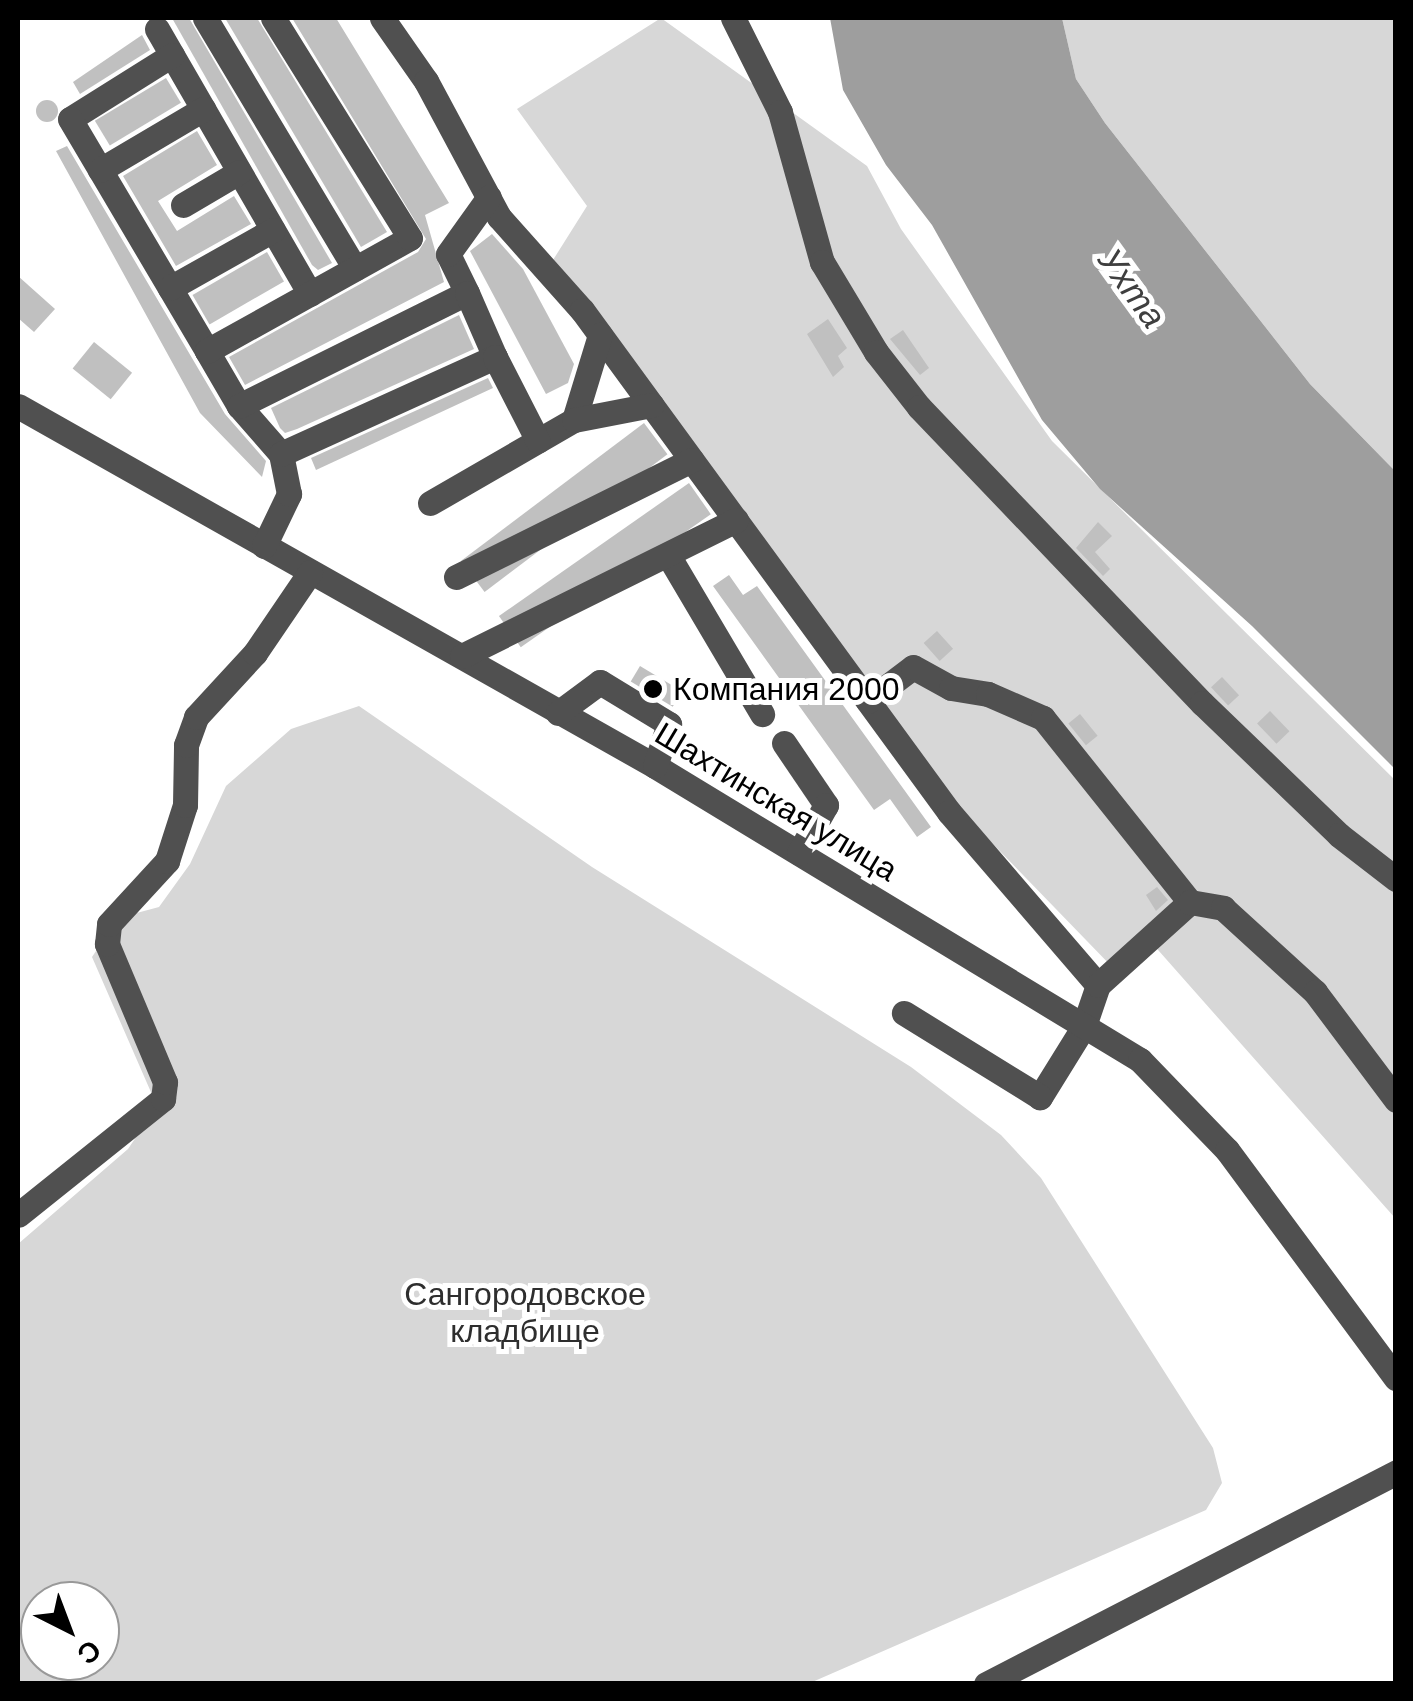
<!DOCTYPE html>
<meta charset="utf-8">
<style>
body{margin:0}
#map{position:relative;width:1413px;height:1701px;overflow:hidden;background:#fff;font-family:Helvetica,sans-serif}
div>[style]{position:absolute}
.green>*{inset:0;background:#d7d7d7}
.water>*{inset:0;background:#9e9e9e}
.building>*{inset:0;background:#c0c0c0;transform-origin:0 0}
.round{border-radius:50%}
.minor>*{height:25px;margin:-12.5px;padding:0 12.5px;transform-origin:12.5px;border-radius:12.5px;background:#505050}
.dots>*{width:28px;height:28px;translate:-50% -50%;box-sizing:border-box;border:5px solid #fff;border-radius:50%}
span{translate:-50% -50%;white-space:nowrap;text-align:center;line-height:1.15;-webkit-text-stroke:10px #fff;paint-order:stroke}
.poi-label{font-size:32px;color:#000}
.left{translate:0 -50%;text-align:left}
.street-label{font-size:32px;color:#000}
.park-label{font-size:32px;color:#2e2e2e}
.water-label{font-size:35px;color:#3f3f3f;font-style:italic}
.frame{position:absolute;inset:0;border:20px solid #000;pointer-events:none}
.north{position:absolute;left:20px;top:1581px;width:100px;height:100px;box-sizing:border-box;background:#fff;border:2px solid #999;border-radius:50%;rotate:138deg;font-size:28px;font-weight:700;line-height:40px;text-align:center;color:#000}
.north::after{content:'';display:block;margin:auto;width:35px;height:45px;background:#000;clip-path:polygon(50% 0,100% 100%,50% 72%,0 100%)}
</style>
<div id="map">
<div class="green">
<i style="clip-path:polygon(661px 18px,867px 166px,901px 229px,1052px 441px,1395px 780px,1395px 1218px,1151px 942px,1117px 972px,961px 811px,553px 260px,587px 206px,517px 109px)"></i>
<i style="clip-path:polygon(1062px 18px,1395px 18px,1395px 471px,1310px 384px,1105px 123px,1076px 79px)"></i>
<i style="clip-path:polygon(evenodd,359px 706px,592px 867px,911px 1067px,1001px 1135px,1041px 1178px,1213px 1448px,1222px 1483px,1206px 1510px,810px 1683px,18px 1684px,18px 1244px,128px 1149px,157px 1106px,92px 957px,118px 918px,159px 907px,190px 864px,226px 786px,291px 729px,359px 706px,40px 1601px,100px 1601px,100px 1661px,40px 1661px,40px 1601px)"></i>
</div>
<div class="water">
<i style="clip-path:polygon(830px 18px,1062px 18px,1076px 79px,1105px 123px,1310px 384px,1395px 471px,1395px 769px,1252px 626px,1100px 489px,1042px 420px,932px 225px,886px 165px,843px 90px)"></i>
</div>
<div class="building">
<i style="clip-path:polygon(172px 18px,189px 18px,332px 263px,318px 270px,312px 265px)"></i>
<i style="clip-path:polygon(225px 18px,257px 18px,387px 232px,361px 247px)"></i>
<i style="clip-path:polygon(292px 18px,336px 18px,449px 203px,425px 215px,444px 282px,245px 385px,229px 357px,418px 252px,426px 239px)"></i>
<i style="clip-path:polygon(142px 35px,150px 50px,80px 94px,73px 82px)"></i>
<i style="left:166px;top:78px;width:29px;height:83px;rotate:59deg"></i>
<i class="round" style="left:36px;top:100px;width:22px;height:22px"></i>
<i style="clip-path:polygon(197px 131px,217px 165px,158px 201px,177px 231px,234px 196px,251px 224px,176px 266px,123px 176px)"></i>
<i style="clip-path:polygon(67px 146px,225px 414px,266px 461px,262px 477px,200px 413px,56px 151px)"></i>
<i style="clip-path:polygon(492px 234px,523px 269px,574px 364px,568px 383px,546px 394px,470px 251px)"></i>
<i style="left:267px;top:252px;width:34px;height:86px;rotate:60deg"></i>
<i style="clip-path:polygon(18px 276px,55px 309px,34px 332px,18px 318px)"></i>
<i style="clip-path:polygon(459px 315px,474px 349px,297px 429px,285px 433px,280px 428px,271px 408px)"></i>
<i style="clip-path:polygon(828px 319px,847px 348px,838px 356px,844px 367px,833px 377px,807px 334px)"></i>
<i style="clip-path:polygon(903px 330px,929px 368px,920px 375px,890px 339px)"></i>
<i style="left:94px;top:342px;width:49px;height:34px;rotate:39deg"></i>
<i style="clip-path:polygon(488px 378px,493px 388px,316px 470px,311px 458px)"></i>
<i style="left:644px;top:423px;width:39px;height:229px;rotate:53deg"></i>
<i style="left:689px;top:483px;width:38px;height:232px;rotate:55deg"></i>
<i style="clip-path:polygon(1098px 522px,1112px 536px,1095px 552px,1110px 569px,1103px 576px,1076px 548px)"></i>
<i style="clip-path:polygon(729px 575px,743px 595px,757px 586px,931px 827px,917px 837px,890px 799px,874px 810px,713px 586px)"></i>
<i style="left:937px;top:631px;width:24px;height:18px;rotate:48deg"></i>
<i style="left:640px;top:666px;width:49px;height:18px;rotate:31deg"></i>
<i style="left:1222px;top:677px;width:25px;height:15px;rotate:47deg"></i>
<i style="left:1270px;top:711px;width:28px;height:18px;rotate:46deg"></i>
<i style="left:1080px;top:714px;width:28px;height:15px;rotate:51deg"></i>
<i style="clip-path:polygon(1157px 887px,1168px 900px,1156px 911px,1146px 895px)"></i>
</div>
<div class="minor">
<i style="left:205px;top:18px;width:292px;rotate:59.1deg"></i>
<i style="left:382px;top:18px;width:77px;rotate:55.1deg"></i>
<i style="left:426px;top:81px;width:154px;rotate:61.8deg"></i>
<i style="left:499px;top:217px;width:125px;rotate:48.3deg"></i>
<i style="left:582px;top:310px;width:622px;rotate:53.83deg"></i>
<i style="left:949px;top:812px;width:228px;rotate:49.3deg"></i>
<i style="left:1098px;top:985px;width:43px;rotate:108.9deg"></i>
<i style="left:1084px;top:1026px;width:84px;rotate:121.8deg"></i>
<i style="left:1040px;top:1097px;width:160px;rotate:-148.3deg"></i>
<i style="left:733px;top:18px;width:105px;rotate:63.4deg"></i>
<i style="left:780px;top:112px;width:156px;rotate:74.4deg"></i>
<i style="left:822px;top:262px;width:105px;rotate:59deg"></i>
<i style="left:876px;top:352px;width:70px;rotate:52deg"></i>
<i style="left:919px;top:407px;width:410px;rotate:46.3deg"></i>
<i style="left:1202px;top:703px;width:190px;rotate:43.9deg"></i>
<i style="left:1339px;top:835px;width:72px;rotate:37.7deg"></i>
<i style="left:157px;top:29px;width:306px;rotate:60deg"></i>
<i style="left:172px;top:55px;width:120px;rotate:147.9deg"></i>
<i style="left:70px;top:119px;width:269px;rotate:59.4deg"></i>
<i style="left:100px;top:170px;width:120px;rotate:-30.6deg"></i>
<i style="left:183px;top:205px;width:65px;rotate:-30.5deg"></i>
<i style="left:170px;top:288px;width:118px;rotate:-29.4deg"></i>
<i style="left:467px;top:293px;width:43px;rotate:-116deg"></i>
<i style="left:448px;top:254px;width:70px;rotate:-54.3deg"></i>
<i style="left:18px;top:406px;width:732px;rotate:29.47deg"></i>
<i style="left:655px;top:766px;width:567px;rotate:31.22deg"></i>
<i style="left:1140px;top:1060px;width:125px;rotate:46deg"></i>
<i style="left:1227px;top:1150px;width:284px;rotate:53.5deg"></i>
<i style="left:239px;top:406px;width:64px;rotate:-120.2deg"></i>
<i style="left:207px;top:351px;width:232px;rotate:-29.1deg"></i>
<i style="left:410px;top:238px;width:259px;rotate:-121.9deg"></i>
<i style="left:574px;top:420px;width:89px;rotate:-73deg"></i>
<i style="left:281px;top:454px;width:64px;rotate:-131.2deg"></i>
<i style="left:239px;top:406px;width:254px;rotate:-26.4deg"></i>
<i style="left:467px;top:293px;width:70px;rotate:66.4deg"></i>
<i style="left:430px;top:503px;width:166px;rotate:-30deg"></i>
<i style="left:574px;top:420px;width:79px;rotate:-10.9deg"></i>
<i style="left:264px;top:546px;width:58px;rotate:-64.3deg"></i>
<i style="left:289px;top:494px;width:41px;rotate:-101.3deg"></i>
<i style="left:281px;top:454px;width:235px;rotate:-24.4deg"></i>
<i style="left:495px;top:357px;width:94px;rotate:62.9deg"></i>
<i style="left:668px;top:555px;width:185px;rotate:59.4deg"></i>
<i style="left:456px;top:577px;width:263px;rotate:-26.4deg"></i>
<i style="left:462px;top:656px;width:306px;rotate:-26.4deg"></i>
<i style="left:868px;top:701px;width:56px;rotate:-37.1deg"></i>
<i style="left:913px;top:667px;width:43px;rotate:28.9deg"></i>
<i style="left:951px;top:688px;width:37px;rotate:9deg"></i>
<i style="left:988px;top:694px;width:60px;rotate:23.6deg"></i>
<i style="left:1043px;top:718px;width:236px;rotate:51.4deg"></i>
<i style="left:558px;top:713px;width:52px;rotate:-36.4deg"></i>
<i style="left:600px;top:682px;width:81px;rotate:31.3deg"></i>
<i style="left:669px;top:724px;width:44px;rotate:108.4deg"></i>
<i style="left:784px;top:743px;width:75px;rotate:55.9deg"></i>
<i style="left:826px;top:805px;width:55px;rotate:119.4deg"></i>
<i style="left:1098px;top:985px;width:124px;rotate:-42.1deg"></i>
<i style="left:1190px;top:902px;width:34px;rotate:10deg"></i>
<i style="left:1223px;top:908px;width:125px;rotate:42.4deg"></i>
<i style="left:1315px;top:992px;width:135px;rotate:53.1deg"></i>
<i style="left:18px;top:1215px;width:186px;rotate:-38.7deg"></i>
<i style="left:163px;top:1099px;width:17px;rotate:-83deg"></i>
<i style="left:165px;top:1082px;width:150px;rotate:-112.8deg"></i>
<i style="left:107px;top:944px;width:20px;rotate:-84deg"></i>
<i style="left:109px;top:924px;width:86px;rotate:-47.4deg"></i>
<i style="left:167px;top:861px;width:59px;rotate:-72.2deg"></i>
<i style="left:185px;top:805px;width:60px;rotate:-89deg"></i>
<i style="left:186px;top:745px;width:30px;rotate:-70deg"></i>
<i style="left:196px;top:717px;width:87px;rotate:-47.3deg"></i>
<i style="left:255px;top:653px;width:98px;rotate:-55.8deg"></i>
<i style="left:986px;top:1684px;width:462px;rotate:-27.3deg"></i>
</div>
<div class="dots">
<i style="left:653px;top:689px;background:#000"></i>
</div>
<div class="poi-label">
<span class="left" style="left:673px;top:689px">Компания 2000</span>
</div>
<div class="street-label">
<span style="left:776px;top:802px;rotate:31deg">Шахтинская улица</span>
</div>
<div class="park-label">
<span style="left:525px;top:1313px">Сангородовское<br>кладбище</span>
</div>
<div class="water-label">
<span style="left:1132px;top:288px;rotate:54deg">Ухта</span>
</div>
<div class="frame"></div>
<div class="north">С</div>
</div>
